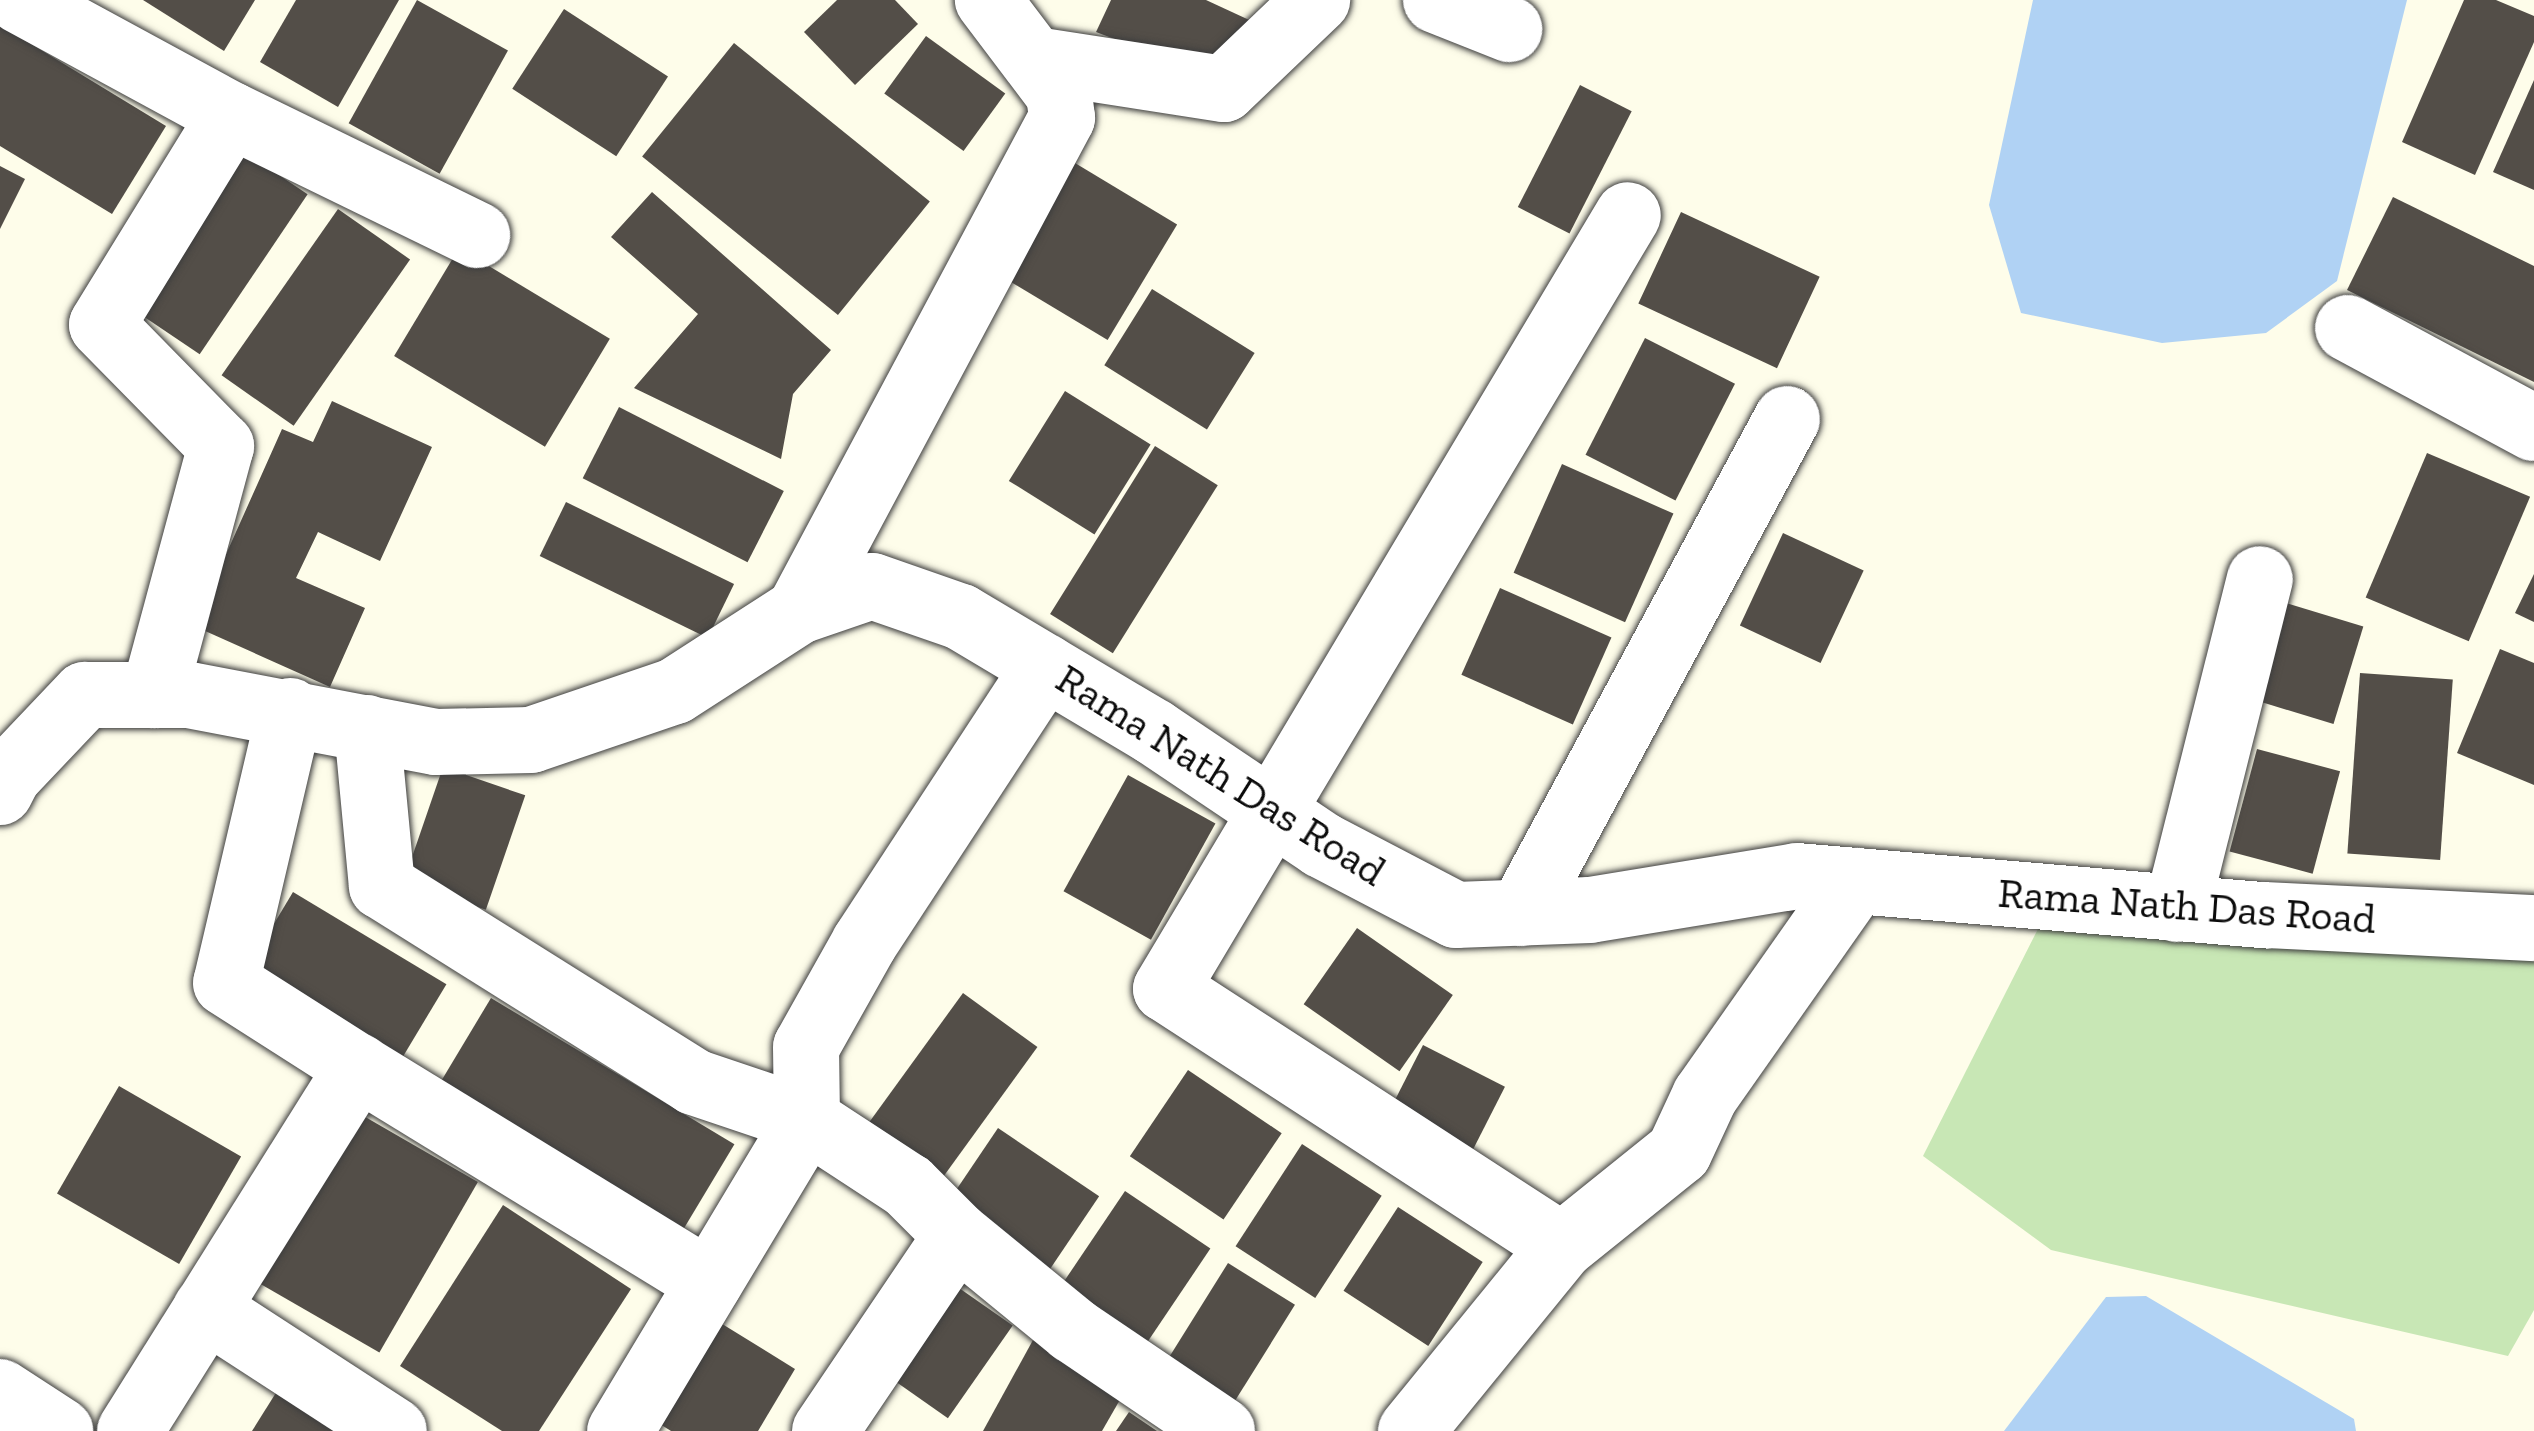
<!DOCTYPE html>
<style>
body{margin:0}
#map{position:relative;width:2534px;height:1431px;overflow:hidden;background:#fefdea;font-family:"Zilla Slab",serif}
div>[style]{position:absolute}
.green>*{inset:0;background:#c8e7b5}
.water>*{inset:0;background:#b0d2f4}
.building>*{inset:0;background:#534e48;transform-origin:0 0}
.roads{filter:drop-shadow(0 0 3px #3e3e3e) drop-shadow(0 0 3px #3e3e3e)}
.minor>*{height:66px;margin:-33px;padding:0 33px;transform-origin:33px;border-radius:33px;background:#fff}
span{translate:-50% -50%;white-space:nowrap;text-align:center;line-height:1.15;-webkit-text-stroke:12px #fff;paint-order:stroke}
.street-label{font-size:42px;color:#0b0b0b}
</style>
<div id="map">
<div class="green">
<i style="clip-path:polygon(2046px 913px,2534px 952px,2534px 1310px,2508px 1356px,2051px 1250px,1923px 1156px)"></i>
</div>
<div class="water">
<i style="clip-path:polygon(2033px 0,2407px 0,2337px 281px,2266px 333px,2162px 343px,2021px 313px,1989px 205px)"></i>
<i style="clip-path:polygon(2146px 1296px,2354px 1419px,2356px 1431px,2004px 1431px,2106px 1297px)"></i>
</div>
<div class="building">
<i style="clip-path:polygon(143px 0,255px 0,224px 51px)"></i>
<i style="clip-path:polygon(296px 0,399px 0,338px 107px,260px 62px)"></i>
<i style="left:417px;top:0;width:104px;height:141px;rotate:29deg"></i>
<i style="clip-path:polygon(837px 0,895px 0,918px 24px,855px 85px,804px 32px)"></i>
<i style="clip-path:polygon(1111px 0,1206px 0,1260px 25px,1233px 64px,1175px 62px,1096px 32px)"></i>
<i style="clip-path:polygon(2464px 0,2496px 0,2534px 16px,2534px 42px,2475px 175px,2402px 142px)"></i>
<i style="left:564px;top:9px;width:124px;height:95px;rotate:33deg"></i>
<i style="clip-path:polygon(0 25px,166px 126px,112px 214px,0 146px)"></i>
<i style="left:926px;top:36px;width:98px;height:71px;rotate:36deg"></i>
<i style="left:734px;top:43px;width:252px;height:146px;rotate:39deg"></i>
<i style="clip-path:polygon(2534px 80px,2534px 190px,2493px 172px)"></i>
<i style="left:1580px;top:85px;width:58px;height:137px;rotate:27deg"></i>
<i style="left:233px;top:144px;width:90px;height:193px;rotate:34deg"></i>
<i style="left:1070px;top:160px;width:125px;height:135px;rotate:31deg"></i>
<i style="clip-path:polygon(0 166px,25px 179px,0 229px)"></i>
<i style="clip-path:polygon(652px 192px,831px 350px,793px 394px,781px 459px,634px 388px,698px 314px,611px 237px)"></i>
<i style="clip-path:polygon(2393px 197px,2534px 266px,2534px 382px,2347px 290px)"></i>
<i style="left:338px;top:209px;width:88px;height:203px;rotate:35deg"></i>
<i style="left:1681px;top:212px;width:153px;height:101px;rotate:25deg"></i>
<i style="left:459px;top:248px;width:176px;height:126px;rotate:31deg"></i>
<i style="left:1152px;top:289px;width:121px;height:90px;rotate:32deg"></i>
<i style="left:1645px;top:338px;width:101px;height:131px;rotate:27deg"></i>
<i style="left:1065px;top:391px;width:101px;height:106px;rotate:32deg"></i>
<i style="clip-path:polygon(332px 401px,432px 447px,380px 561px,318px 532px,296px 578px,365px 608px,330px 687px,194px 626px,282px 429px,313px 442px)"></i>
<i style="left:619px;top:407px;width:185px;height:80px;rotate:27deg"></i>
<i style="left:1155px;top:446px;width:74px;height:198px;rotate:32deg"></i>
<i style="left:2427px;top:453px;width:112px;height:157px;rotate:23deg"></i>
<i style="left:1562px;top:464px;width:122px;height:119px;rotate:24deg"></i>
<i style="left:566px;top:502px;width:187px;height:60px;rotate:26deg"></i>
<i style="left:1783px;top:533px;width:89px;height:102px;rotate:25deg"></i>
<i style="clip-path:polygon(2534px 574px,2534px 622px,2515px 613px)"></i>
<i style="left:1500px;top:588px;width:122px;height:95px;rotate:24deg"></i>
<i style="left:2283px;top:602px;width:84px;height:102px;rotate:17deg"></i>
<i style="clip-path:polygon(2500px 649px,2534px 663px,2534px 785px,2457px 753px)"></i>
<i style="left:2360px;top:673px;width:93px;height:181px;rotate:4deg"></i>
<i style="left:2257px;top:749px;width:86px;height:106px;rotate:15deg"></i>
<i style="left:443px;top:767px;width:87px;height:121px;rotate:19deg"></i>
<i style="left:1128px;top:775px;width:100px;height:133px;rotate:29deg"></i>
<i style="left:293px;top:892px;width:179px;height:100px;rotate:31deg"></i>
<i style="left:1357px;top:928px;width:117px;height:93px;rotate:35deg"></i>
<i style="left:963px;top:993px;width:92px;height:159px;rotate:36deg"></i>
<i style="left:491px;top:998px;width:284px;height:111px;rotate:31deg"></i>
<i style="left:1423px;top:1045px;width:92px;height:83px;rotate:27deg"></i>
<i style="left:1188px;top:1070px;width:113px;height:104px;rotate:34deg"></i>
<i style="left:119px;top:1086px;width:141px;height:124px;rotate:30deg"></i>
<i style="left:348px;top:1107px;width:150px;height:197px;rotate:30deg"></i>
<i style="left:998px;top:1128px;width:122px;height:99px;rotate:34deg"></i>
<i style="left:1302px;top:1144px;width:95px;height:122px;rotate:33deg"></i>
<i style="left:1125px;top:1191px;width:103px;height:121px;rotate:34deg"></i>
<i style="clip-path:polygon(503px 1205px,631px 1289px,539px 1431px,502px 1431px,400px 1366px)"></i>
<i style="left:1398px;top:1207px;width:101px;height:100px;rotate:33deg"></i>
<i style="left:1228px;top:1263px;width:79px;height:122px;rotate:32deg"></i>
<i style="left:939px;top:1274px;width:90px;height:113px;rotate:35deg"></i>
<i style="clip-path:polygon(706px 1314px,795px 1369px,758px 1431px,671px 1431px,644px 1414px)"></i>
<i style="clip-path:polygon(1033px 1340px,1125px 1391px,1102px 1431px,983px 1431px)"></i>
<i style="clip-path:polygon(284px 1380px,365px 1431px,252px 1431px)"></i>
<i style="clip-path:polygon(1129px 1412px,1157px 1431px,1116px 1431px)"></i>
</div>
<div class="roads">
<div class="minor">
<i style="left:19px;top:0;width:241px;rotate:28.5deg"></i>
<i style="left:231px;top:115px;width:246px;rotate:121.6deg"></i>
<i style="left:102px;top:325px;width:170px;rotate:45.5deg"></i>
<i style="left:221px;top:446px;width:258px;rotate:105.1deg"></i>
<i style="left:1436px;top:0;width:79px;rotate:21.7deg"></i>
<i style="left:1036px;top:60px;width:190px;rotate:8.8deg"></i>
<i style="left:1224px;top:89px;width:129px;rotate:-43.7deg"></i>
<i style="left:231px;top:115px;width:274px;rotate:26deg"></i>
<i style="left:2348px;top:328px;width:211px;rotate:28.3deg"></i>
<i style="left:799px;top:611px;width:559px;rotate:-61.92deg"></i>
<i style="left:1062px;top:118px;width:24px;rotate:-97deg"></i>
<i style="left:1059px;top:94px;width:118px;rotate:-127.1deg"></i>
<i style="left:1045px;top:667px;width:329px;rotate:123.2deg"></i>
<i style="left:865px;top:942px;width:120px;rotate:119.3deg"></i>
<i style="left:806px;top:1047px;width:73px;rotate:89.2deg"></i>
<i style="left:807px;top:1120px;width:121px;rotate:33.2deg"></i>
<i style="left:908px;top:1186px;width:69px;rotate:45deg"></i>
<i style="left:957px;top:1235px;width:150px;rotate:39.3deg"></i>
<i style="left:1073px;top:1330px;width:180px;rotate:34.1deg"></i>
<i style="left:290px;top:711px;width:279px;rotate:103.2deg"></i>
<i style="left:226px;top:983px;width:156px;rotate:32.5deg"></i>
<i style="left:367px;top:728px;width:159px;rotate:84.6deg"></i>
<i style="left:382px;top:886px;width:368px;rotate:32.1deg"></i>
<i style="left:694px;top:1082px;width:119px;rotate:18.6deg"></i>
<i style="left:807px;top:1120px;width:363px;rotate:121deg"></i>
<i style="left:0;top:792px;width:18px;rotate:-63deg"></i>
<i style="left:8px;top:776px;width:112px;rotate:-46.5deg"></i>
<i style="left:85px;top:695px;width:104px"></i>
<i style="left:189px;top:695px;width:251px;rotate:10.8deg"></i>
<i style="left:436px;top:742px;width:95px;rotate:-1.2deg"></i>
<i style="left:531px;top:740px;width:152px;rotate:-18.8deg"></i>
<i style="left:675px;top:691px;width:148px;rotate:-32.8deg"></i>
<i style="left:799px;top:611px;width:77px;rotate:-18.9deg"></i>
<i style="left:872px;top:586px;width:94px;rotate:19.2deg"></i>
<i style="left:961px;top:617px;width:225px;rotate:30.8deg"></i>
<i style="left:1154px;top:732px;width:202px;rotate:33.9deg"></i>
<i style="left:1322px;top:845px;width:151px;rotate:27.6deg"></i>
<i style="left:1456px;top:915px;width:134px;rotate:-2.1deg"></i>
<i style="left:1590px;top:910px;width:210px;rotate:-9.3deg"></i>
<i style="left:1797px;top:876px;width:471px;rotate:4.8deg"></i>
<i style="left:2266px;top:915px;width:268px;rotate:2.8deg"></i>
<i style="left:2177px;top:909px;width:340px;rotate:-75.9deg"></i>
<i style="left:1521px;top:913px;width:561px;rotate:-61.7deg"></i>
<i style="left:1562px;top:1246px;width:472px;rotate:-147deg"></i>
<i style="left:1166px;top:989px;width:901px;rotate:-59.17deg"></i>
<i style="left:206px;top:1309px;width:224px;rotate:33deg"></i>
<i style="left:0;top:1392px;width:72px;rotate:33deg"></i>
<i style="left:130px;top:1431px;width:430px;rotate:-57.9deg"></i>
<i style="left:358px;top:1067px;width:412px;rotate:31.5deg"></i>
<i style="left:825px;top:1431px;width:236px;rotate:-56deg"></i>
<i style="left:1411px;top:1431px;width:239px;rotate:-50.8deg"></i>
<i style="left:1562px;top:1246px;width:150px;rotate:-38.8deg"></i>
<i style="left:1679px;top:1152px;width:62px;rotate:-65.1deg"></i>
<i style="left:1705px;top:1096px;width:263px;rotate:-54.9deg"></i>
</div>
</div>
<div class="street-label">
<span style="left:1221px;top:775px;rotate:32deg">Rama Nath Das Road</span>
<span style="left:2187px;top:906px;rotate:4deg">Rama Nath Das Road</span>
</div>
</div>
